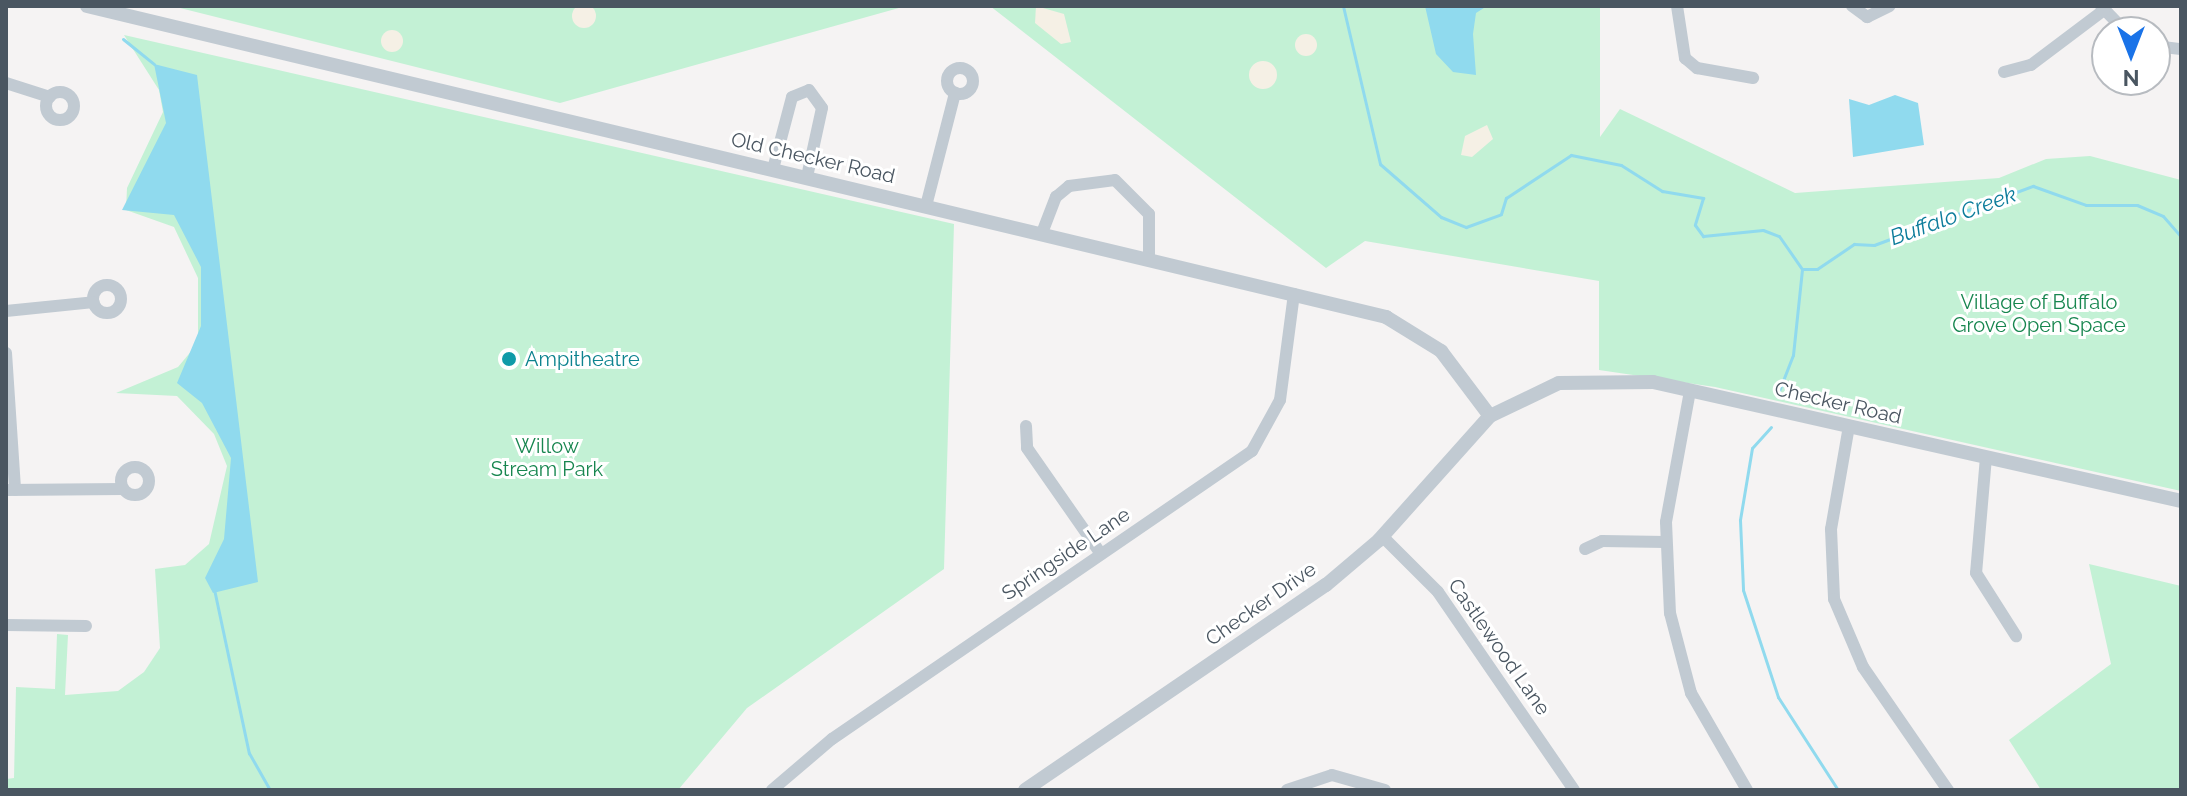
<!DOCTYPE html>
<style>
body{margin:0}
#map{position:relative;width:2187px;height:796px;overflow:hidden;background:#f5f3f3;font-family:Raleway,sans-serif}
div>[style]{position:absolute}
.green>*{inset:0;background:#c3f1d5}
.sand>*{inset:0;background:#f5f0e5}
.round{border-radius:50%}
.water>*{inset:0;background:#90daee}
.stream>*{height:3px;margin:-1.5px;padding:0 1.5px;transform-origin:1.5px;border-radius:1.5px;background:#90daee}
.minor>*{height:12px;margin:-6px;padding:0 6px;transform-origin:6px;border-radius:6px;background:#c1cad2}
.minor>.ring{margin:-6px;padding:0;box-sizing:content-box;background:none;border:12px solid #c1cad2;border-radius:50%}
.tertiary>*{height:14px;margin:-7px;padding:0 7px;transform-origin:7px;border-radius:7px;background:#c1cad2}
.dots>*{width:22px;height:22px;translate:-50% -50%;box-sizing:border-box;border:4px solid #fff;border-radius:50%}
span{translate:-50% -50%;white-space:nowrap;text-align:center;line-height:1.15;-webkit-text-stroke:6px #fff;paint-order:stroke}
.street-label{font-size:20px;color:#4a5661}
.park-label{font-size:20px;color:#17864f}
.culture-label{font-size:20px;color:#0d838f}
.left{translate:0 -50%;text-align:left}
.water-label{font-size:22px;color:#0c7c9b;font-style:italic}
.frame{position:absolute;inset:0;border:8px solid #4a5661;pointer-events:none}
.north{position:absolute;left:2091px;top:16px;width:80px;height:80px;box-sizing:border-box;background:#fff;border:2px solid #b7bbc0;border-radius:50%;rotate:180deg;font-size:22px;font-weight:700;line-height:32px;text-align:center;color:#4a5661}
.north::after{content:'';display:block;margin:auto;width:28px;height:36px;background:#1a73e8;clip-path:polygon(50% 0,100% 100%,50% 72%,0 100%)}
</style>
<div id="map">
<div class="green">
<i style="clip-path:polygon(172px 6px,906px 6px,560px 103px)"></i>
<i style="clip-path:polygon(990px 6px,1600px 6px,1600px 137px,1620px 109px,1795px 193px,1999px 178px,2046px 159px,2090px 156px,2181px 180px,2181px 491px,1715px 387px,1599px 370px,1599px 281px,1365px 241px,1326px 268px)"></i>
<i style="clip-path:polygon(124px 35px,954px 224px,944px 569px,747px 708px,678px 790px,6px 790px,6px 779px,14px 778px,16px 687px,55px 689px,57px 634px,68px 635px,65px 695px,118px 691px,144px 672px,160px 648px,155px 569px,185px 565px,209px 544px,227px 466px,214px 434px,177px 396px,116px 393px,178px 367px,198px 343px,198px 278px,174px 227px,126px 210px,127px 188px,163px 112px,159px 90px)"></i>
<i style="clip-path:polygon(2089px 564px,2181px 586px,2181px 790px,2041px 790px,2009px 740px,2111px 664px)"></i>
</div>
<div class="sand">
<i class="round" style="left:572px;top:4px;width:24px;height:24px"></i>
<i style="clip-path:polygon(1036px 6px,1064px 14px,1071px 42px,1061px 44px,1035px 23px)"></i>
<i class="round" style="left:381px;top:30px;width:22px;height:22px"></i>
<i class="round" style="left:1295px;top:34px;width:22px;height:22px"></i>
<i class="round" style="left:1249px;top:61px;width:28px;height:28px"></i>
<i style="clip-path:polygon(1487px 125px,1493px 139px,1472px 157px,1461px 155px,1465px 136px)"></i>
</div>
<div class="water">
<i style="clip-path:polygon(1425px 6px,1487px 6px,1476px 13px,1473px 34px,1476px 75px,1453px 72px,1436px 54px)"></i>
<i style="clip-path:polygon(154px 64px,197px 75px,258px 582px,213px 593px,205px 578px,224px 539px,231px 458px,202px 403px,177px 383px,201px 326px,201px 267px,174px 215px,122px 210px,166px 123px)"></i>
<i style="clip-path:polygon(1895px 95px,1918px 103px,1924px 145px,1853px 157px,1849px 99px,1869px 105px)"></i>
</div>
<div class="stream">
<i style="left:1343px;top:6px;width:162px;rotate:76.8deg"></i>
<i style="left:1380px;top:164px;width:81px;rotate:41deg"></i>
<i style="left:1441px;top:217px;width:27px;rotate:22deg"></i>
<i style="left:1466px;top:227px;width:37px;rotate:-20deg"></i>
<i style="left:1501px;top:214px;width:17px;rotate:-73deg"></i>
<i style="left:1506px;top:198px;width:78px;rotate:-33.5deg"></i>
<i style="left:1571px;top:155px;width:51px;rotate:11.3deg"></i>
<i style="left:1621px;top:165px;width:49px;rotate:32.4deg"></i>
<i style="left:1662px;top:191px;width:42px;rotate:9.7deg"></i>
<i style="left:1703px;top:198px;width:28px;rotate:107deg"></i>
<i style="left:1695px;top:225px;width:14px;rotate:54deg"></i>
<i style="left:1703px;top:236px;width:60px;rotate:-5.7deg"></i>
<i style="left:1763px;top:230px;width:17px;rotate:21deg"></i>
<i style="left:1779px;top:236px;width:40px;rotate:55.1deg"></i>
<i style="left:1802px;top:269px;width:15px"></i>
<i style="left:1817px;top:269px;width:45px;rotate:-34deg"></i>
<i style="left:1854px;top:244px;width:20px;rotate:3deg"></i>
<i style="left:1874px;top:245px;width:170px;rotate:-20.4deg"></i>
<i style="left:2033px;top:186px;width:56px;rotate:19.7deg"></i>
<i style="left:2086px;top:205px;width:51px"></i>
<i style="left:2137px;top:205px;width:28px;rotate:23deg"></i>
<i style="left:2163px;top:216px;width:28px;rotate:49deg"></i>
<i style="left:123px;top:39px;width:40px;rotate:39deg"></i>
<i style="left:1777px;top:396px;width:44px;rotate:-68.7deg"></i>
<i style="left:1793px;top:355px;width:86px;rotate:-84deg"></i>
<i style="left:1771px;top:427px;width:28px;rotate:132deg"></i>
<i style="left:1752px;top:448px;width:73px;rotate:99.5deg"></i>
<i style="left:1740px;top:520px;width:70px;rotate:87.5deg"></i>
<i style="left:1743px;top:590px;width:113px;rotate:71.9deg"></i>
<i style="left:1778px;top:697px;width:111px;rotate:57.2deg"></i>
<i style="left:214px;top:589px;width:168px;rotate:78deg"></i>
<i style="left:249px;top:753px;width:43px;rotate:60.4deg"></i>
</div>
<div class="minor">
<i style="left:1677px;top:6px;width:53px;rotate:81.3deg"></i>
<i style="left:1685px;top:58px;width:16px;rotate:40deg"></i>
<i style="left:1697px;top:68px;width:57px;rotate:10.1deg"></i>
<i style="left:1852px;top:6px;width:19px;rotate:36deg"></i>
<i style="left:1867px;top:17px;width:25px;rotate:-26deg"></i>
<i style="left:2101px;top:6px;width:36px;rotate:46deg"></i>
<i style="left:2155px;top:46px;width:26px;rotate:7deg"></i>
<i class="ring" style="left:947px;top:68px;width:14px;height:14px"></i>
<i style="left:2004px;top:72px;width:28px;rotate:-15deg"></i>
<i style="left:2031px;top:65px;width:91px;rotate:-37deg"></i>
<i style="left:6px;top:83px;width:46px;rotate:17.7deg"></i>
<i style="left:2145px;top:87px;width:8px;rotate:-67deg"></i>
<i class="ring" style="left:46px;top:92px;width:16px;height:16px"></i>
<i style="left:773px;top:169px;width:74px;rotate:-75.2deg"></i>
<i style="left:792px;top:97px;width:18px;rotate:-22deg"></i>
<i style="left:809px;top:90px;width:22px;rotate:54deg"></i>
<i style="left:822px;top:108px;width:71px;rotate:102.3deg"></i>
<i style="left:926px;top:206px;width:117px;rotate:-75.6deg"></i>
<i style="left:1042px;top:233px;width:39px;rotate:-69deg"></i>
<i style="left:1056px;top:197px;width:17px;rotate:-40deg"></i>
<i style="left:1069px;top:186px;width:46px;rotate:-7.4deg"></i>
<i style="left:1115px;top:180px;width:48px;rotate:45deg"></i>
<i style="left:1149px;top:214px;width:46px;rotate:90deg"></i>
<i class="ring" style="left:93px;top:285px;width:16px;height:16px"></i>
<i style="left:6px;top:311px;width:88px;rotate:-5.8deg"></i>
<i style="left:6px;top:353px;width:137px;rotate:86.2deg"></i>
<i style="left:1690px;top:391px;width:133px;rotate:100.4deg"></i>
<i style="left:1666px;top:522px;width:91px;rotate:87.5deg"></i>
<i style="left:1670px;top:613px;width:83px;rotate:75.3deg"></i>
<i style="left:1691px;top:693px;width:112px;rotate:60deg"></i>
<i style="left:1026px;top:426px;width:22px;rotate:87deg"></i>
<i style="left:1027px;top:448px;width:129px;rotate:55.1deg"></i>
<i style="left:1849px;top:426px;width:105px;rotate:99.9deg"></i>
<i style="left:1831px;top:529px;width:70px;rotate:87.5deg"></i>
<i style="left:1834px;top:599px;width:74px;rotate:66.9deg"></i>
<i style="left:1863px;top:667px;width:150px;rotate:55.4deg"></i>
<i style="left:1986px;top:457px;width:116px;rotate:94.9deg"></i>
<i style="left:1976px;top:573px;width:75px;rotate:57.6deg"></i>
<i class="ring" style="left:121px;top:467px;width:16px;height:16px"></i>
<i style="left:6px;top:490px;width:117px;rotate:-0.5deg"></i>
<i style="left:1382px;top:536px;width:79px;rotate:45deg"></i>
<i style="left:1438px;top:592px;width:240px;rotate:55.5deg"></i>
<i style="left:1585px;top:549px;width:19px;rotate:-25deg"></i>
<i style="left:1602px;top:541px;width:64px;rotate:0.9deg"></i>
<i style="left:6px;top:625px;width:80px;rotate:0.7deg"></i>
<i style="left:772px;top:790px;width:79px;rotate:-40.4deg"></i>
<i style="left:832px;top:739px;width:509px;rotate:-34.44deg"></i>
<i style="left:1252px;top:451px;width:58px;rotate:-61.2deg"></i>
<i style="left:1280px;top:400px;width:107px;rotate:-82.5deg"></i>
<i style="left:1287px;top:790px;width:47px;rotate:-18.4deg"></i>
<i style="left:1332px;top:775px;width:55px;rotate:15.8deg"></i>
</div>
<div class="tertiary">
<i style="left:87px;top:6px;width:1336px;rotate:13.46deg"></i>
<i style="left:1386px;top:317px;width:65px;rotate:31.7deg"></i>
<i style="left:1441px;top:351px;width:81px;rotate:53deg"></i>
<i style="left:1025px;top:790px;width:364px;rotate:-34.3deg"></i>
<i style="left:1326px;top:585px;width:70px;rotate:-40.3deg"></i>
<i style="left:1379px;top:540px;width:166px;rotate:-48.2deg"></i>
<i style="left:1490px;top:416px;width:76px;rotate:-25.6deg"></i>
<i style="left:1559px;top:383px;width:94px;rotate:-0.6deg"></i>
<i style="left:1653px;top:382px;width:541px;rotate:12.7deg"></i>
</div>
<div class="dots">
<i style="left:509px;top:359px;background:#0f9aa8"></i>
</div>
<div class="street-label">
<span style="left:813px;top:158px;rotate:13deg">Old Checker Road</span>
<span style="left:1838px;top:403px;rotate:13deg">Checker Road</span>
<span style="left:1066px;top:554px;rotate:-34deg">Springside Lane</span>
<span style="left:1261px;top:604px;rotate:-35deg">Checker Drive</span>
<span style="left:1499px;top:647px;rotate:55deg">Castlewood Lane</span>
</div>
<div class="park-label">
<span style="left:2039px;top:314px">Village of Buffalo<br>Grove Open Space</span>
<span style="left:547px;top:458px">Willow<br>Stream Park</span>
</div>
<div class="culture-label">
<span class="left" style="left:525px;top:359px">Ampitheatre</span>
</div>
<div class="water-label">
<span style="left:1953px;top:216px;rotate:-20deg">Buffalo Creek</span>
</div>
<div class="frame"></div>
<div class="north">N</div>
</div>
